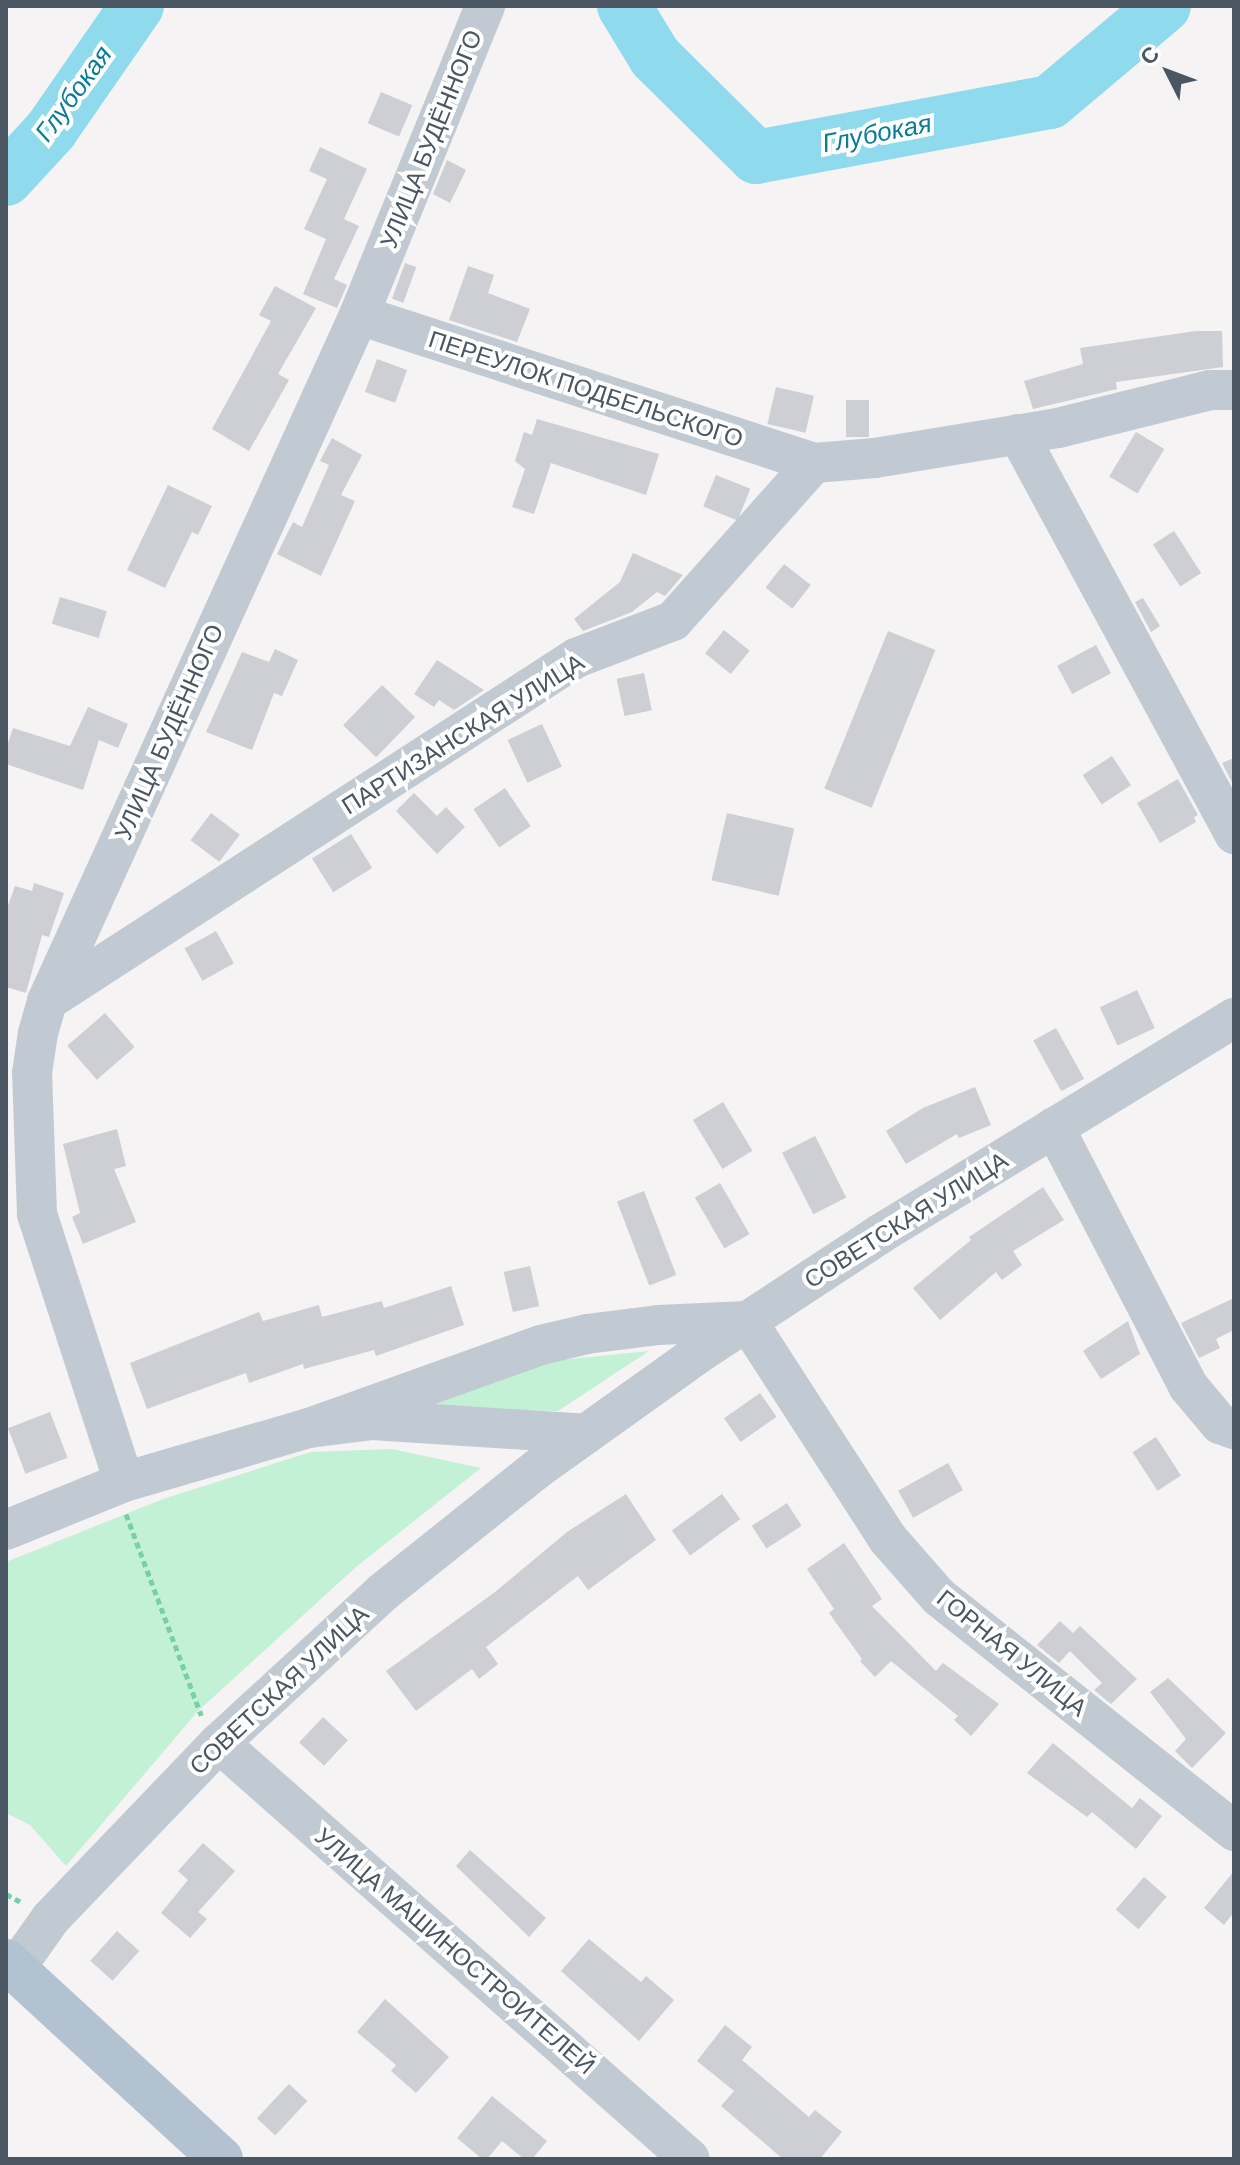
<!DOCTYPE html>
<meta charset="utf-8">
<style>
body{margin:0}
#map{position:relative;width:1240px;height:2165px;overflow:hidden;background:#f5f3f3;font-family:"DM Sans",sans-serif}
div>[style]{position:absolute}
.green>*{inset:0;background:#c3f1d5}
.river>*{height:54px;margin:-27px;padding:0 27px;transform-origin:27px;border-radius:27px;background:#90daee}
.building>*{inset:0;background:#cdcfd5;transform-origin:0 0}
.path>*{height:5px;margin-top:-2.5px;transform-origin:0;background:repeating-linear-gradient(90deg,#7ad0a6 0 6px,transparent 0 10px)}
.minor>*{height:40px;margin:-20px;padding:0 20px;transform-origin:20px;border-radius:20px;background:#c1cad2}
.major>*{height:44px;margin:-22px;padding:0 22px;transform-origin:22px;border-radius:22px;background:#b3c2d1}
span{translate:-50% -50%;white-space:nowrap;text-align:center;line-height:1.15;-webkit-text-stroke:8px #fff;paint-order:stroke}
.street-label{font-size:24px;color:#4a5661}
.water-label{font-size:26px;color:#0c7c9b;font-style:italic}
.frame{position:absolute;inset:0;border:8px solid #4a5661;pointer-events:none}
.north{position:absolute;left:1128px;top:32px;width:80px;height:80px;-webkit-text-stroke:6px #fff;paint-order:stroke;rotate:312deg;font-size:22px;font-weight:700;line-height:32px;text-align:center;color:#4a5661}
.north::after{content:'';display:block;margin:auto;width:28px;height:36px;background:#4a5661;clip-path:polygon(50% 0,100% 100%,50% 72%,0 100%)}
</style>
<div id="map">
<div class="green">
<i style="clip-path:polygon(649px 1351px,558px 1411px,409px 1408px,531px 1363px)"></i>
<i style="clip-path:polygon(392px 1449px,481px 1468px,356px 1567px,198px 1711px,66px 1866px,30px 1825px,6px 1813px,6px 1562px,163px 1499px,311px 1452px)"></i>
</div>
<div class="river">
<i style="left:624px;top:6px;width:60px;rotate:58.7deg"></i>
<i style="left:655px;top:57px;width:142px;rotate:44.7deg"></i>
<i style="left:756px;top:157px;width:299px;rotate:-10.6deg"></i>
<i style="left:1050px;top:102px;width:149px;rotate:-40.1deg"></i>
<i style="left:6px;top:179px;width:67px;rotate:-47.4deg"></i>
<i style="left:51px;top:130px;width:151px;rotate:-55.3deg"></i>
</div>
<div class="building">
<i style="left:381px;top:92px;width:34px;height:34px;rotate:23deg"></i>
<i style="clip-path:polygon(320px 147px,367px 169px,344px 219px,359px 226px,334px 279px,347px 285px,337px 308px,303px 294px,326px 239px,304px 229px,327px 179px,309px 171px)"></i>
<i style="clip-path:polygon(447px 160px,466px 170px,450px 203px,433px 194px)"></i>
<i style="left:405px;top:263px;width:12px;height:38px;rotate:20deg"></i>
<i style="clip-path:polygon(468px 266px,494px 275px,488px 293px,530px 309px,517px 342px,449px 320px)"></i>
<i style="clip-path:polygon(275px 286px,316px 308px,278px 374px,289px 380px,249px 451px,212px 429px,271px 321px,259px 315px)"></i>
<i style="clip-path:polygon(1196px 331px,1222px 331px,1223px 367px,1116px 382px,1117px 389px,1033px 409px,1024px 381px,1083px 364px,1080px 348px)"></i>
<i style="left:377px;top:359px;width:32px;height:35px;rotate:20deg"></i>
<i style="left:776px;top:387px;width:39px;height:38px;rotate:13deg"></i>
<i style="left:846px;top:400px;width:23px;height:37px"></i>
<i style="clip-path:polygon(537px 419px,659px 454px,646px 495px,551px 463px,534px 514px,512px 507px,525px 469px,515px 461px,524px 432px,532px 435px)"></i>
<i style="left:1136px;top:432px;width:33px;height:52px;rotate:31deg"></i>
<i style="clip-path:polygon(332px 438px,362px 455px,341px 495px,355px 501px,321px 576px,277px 554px,293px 522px,302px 527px,329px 465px,320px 461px)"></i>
<i style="left:716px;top:475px;width:37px;height:34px;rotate:22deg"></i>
<i style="clip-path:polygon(168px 485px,212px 506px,198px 535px,192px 532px,165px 588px,127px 570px)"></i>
<i style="left:1174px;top:531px;width:50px;height:25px;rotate:57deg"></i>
<i style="clip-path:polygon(633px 553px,683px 575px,665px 596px,657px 592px,632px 612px,583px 631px,574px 619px,620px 582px)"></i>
<i style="left:784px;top:564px;width:34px;height:30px;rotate:38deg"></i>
<i style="left:60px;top:597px;width:49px;height:28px;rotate:17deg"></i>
<i style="clip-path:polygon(1143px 598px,1160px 626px,1151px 632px,1135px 602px)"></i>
<i style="left:724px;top:630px;width:33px;height:30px;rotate:39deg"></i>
<i style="left:888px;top:631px;width:51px;height:170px;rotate:22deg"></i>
<i style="left:1096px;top:645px;width:32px;height:44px;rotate:62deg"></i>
<i style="clip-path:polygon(275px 649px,298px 660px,282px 696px,274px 693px,252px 750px,206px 732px,242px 652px,269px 662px)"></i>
<i style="clip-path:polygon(437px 660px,484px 690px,454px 710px,439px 700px,434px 707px,414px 694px)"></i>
<i style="left:644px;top:673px;width:38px;height:28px;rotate:78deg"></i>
<i style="left:382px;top:685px;width:46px;height:56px;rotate:44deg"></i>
<i style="clip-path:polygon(88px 707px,128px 724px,118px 748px,99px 740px,83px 790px,6px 764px,6px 749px,13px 728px,70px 746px)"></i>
<i style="left:542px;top:724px;width:47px;height:38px;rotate:65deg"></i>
<i style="left:1112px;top:756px;width:35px;height:35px;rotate:57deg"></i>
<i style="clip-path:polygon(1234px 758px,1234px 786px,1222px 763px)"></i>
<i style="clip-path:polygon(1178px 779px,1198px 815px,1194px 817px,1196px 822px,1160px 843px,1137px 803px)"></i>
<i style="left:505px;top:788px;width:46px;height:38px;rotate:56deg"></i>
<i style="clip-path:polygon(414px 793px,437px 816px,446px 807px,465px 827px,437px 854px,396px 811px)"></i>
<i style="left:211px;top:813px;width:36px;height:34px;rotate:37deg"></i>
<i style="left:727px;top:813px;width:69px;height:69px;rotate:13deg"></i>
<i style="left:351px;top:834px;width:40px;height:46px;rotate:58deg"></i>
<i style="clip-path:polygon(34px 883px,64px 893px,49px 937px,42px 935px,26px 993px,6px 987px,6px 911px,15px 886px,32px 891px)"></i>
<i style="left:216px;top:931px;width:37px;height:36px;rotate:61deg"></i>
<i style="left:1137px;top:990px;width:42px;height:41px;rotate:65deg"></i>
<i style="left:105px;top:1013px;width:45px;height:50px;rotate:49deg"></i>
<i style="left:1056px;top:1028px;width:58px;height:26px;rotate:61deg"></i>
<i style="clip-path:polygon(975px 1087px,991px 1125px,959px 1138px,957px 1134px,906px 1164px,886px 1131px,923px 1108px)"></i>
<i style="left:723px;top:1102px;width:57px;height:35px;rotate:59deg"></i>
<i style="clip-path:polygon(117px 1129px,126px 1166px,114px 1169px,136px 1222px,83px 1244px,72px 1217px,80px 1213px,63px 1144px)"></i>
<i style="left:815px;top:1136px;width:69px;height:37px;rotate:63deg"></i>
<i style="left:720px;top:1183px;width:59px;height:29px;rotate:60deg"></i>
<i style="clip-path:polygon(1043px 1187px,1064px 1220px,1013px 1251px,1022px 1265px,1002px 1280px,996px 1272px,940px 1320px,913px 1288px,971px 1240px,969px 1237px)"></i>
<i style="left:644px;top:1191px;width:90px;height:29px;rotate:69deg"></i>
<i style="left:530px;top:1266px;width:41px;height:27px;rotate:77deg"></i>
<i style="clip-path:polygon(451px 1286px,464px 1325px,376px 1356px,374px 1350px,304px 1369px,303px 1364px,249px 1383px,246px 1373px,147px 1409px,130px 1363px,259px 1312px,263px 1321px,319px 1305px,322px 1317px,382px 1301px,384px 1308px)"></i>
<i style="clip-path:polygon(1234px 1298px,1234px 1330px,1216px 1339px,1220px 1348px,1199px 1358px,1181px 1323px)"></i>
<i style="clip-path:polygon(1128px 1321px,1140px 1354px,1101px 1379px,1083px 1351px)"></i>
<i style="left:760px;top:1393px;width:29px;height:44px;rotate:55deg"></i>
<i style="left:50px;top:1412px;width:49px;height:45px;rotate:69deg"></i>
<i style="left:1156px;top:1437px;width:46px;height:28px;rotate:57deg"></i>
<i style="left:948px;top:1463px;width:31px;height:57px;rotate:61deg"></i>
<i style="clip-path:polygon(626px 1494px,656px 1540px,588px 1590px,578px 1576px,486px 1647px,498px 1664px,479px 1679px,472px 1669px,416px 1711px,386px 1671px,495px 1592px,567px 1532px)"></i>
<i style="left:722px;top:1494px;width:31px;height:62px;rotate:54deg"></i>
<i style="left:787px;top:1503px;width:27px;height:42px;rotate:57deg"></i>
<i style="clip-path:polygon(844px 1543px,882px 1599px,872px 1606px,936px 1671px,943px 1663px,999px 1704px,971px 1736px,954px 1720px,958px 1716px,891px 1661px,875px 1677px,860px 1661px,862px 1659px,829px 1613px,834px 1609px,807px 1569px)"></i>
<i style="clip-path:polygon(1060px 1621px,1073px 1633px,1080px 1626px,1137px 1679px,1111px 1704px,1094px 1690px,1102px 1683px,1070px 1651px,1059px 1663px,1037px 1645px)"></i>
<i style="clip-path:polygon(1168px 1678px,1226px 1733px,1192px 1768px,1175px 1751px,1186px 1739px,1150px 1692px)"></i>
<i style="left:323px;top:1717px;width:34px;height:35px;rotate:43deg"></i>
<i style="clip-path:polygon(1053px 1743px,1132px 1808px,1140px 1798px,1162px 1816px,1136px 1849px,1092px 1812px,1087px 1817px,1027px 1773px)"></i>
<i style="clip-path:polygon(203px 1843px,235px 1871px,198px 1912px,207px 1919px,190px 1938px,161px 1913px,188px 1880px,178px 1871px)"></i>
<i style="clip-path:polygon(470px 1850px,546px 1918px,529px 1937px,456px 1866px)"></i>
<i style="clip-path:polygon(1234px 1871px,1234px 1912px,1224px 1925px,1204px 1908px)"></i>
<i style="left:1144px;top:1877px;width:30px;height:43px;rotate:41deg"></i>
<i style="left:117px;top:1931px;width:30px;height:40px;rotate:42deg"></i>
<i style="clip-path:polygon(589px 1939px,641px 1982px,646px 1976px,674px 2000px,639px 2041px,561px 1971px)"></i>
<i style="clip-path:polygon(385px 1999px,449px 2057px,416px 2093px,391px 2071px,396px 2065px,357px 2032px)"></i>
<i style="clip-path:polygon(725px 2025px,752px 2047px,742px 2060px,809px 2117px,815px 2110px,842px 2132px,820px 2159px,783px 2159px,721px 2106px,734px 2091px,697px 2061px)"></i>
<i style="left:289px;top:2084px;width:25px;height:47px;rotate:43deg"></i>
<i style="clip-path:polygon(492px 2096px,547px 2141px,532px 2159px,524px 2159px,502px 2141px,487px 2159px,482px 2159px,457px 2138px)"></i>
</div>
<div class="path">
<i style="left:126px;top:1514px;width:215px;rotate:69.5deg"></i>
<i style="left:6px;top:1894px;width:19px;rotate:28deg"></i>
</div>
<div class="minor">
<i style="left:359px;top:315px;width:478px;rotate:18deg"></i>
<i style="left:1018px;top:434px;width:455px;rotate:61.6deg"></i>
<i style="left:47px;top:1001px;width:630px;rotate:-32.96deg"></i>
<i style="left:576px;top:658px;width:104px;rotate:-20.9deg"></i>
<i style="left:673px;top:621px;width:212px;rotate:-48.3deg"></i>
<i style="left:814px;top:463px;width:61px;rotate:-4.7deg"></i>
<i style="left:875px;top:458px;width:185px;rotate:-9.3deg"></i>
<i style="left:1058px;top:428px;width:157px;rotate:-14deg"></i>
<i style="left:1210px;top:390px;width:24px"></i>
<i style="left:1054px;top:1127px;width:292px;rotate:62.6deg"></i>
<i style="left:1188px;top:1386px;width:50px;rotate:49.9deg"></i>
<i style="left:1220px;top:1424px;width:15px;rotate:20deg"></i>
<i style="left:309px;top:1428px;width:246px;rotate:-19.7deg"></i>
<i style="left:541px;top:1345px;width:47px;rotate:-13.4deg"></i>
<i style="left:587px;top:1334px;width:72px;rotate:-7.2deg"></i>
<i style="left:658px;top:1325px;width:89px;rotate:-2.6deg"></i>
<i style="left:747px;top:1321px;width:260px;rotate:57.1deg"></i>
<i style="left:888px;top:1539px;width:77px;rotate:48.7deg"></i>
<i style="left:939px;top:1597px;width:377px;rotate:38.4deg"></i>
<i style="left:124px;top:1482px;width:282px;rotate:-108deg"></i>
<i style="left:37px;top:1214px;width:141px;rotate:-92deg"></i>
<i style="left:32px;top:1073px;width:40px;rotate:-81.5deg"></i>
<i style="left:38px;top:1033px;width:33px;rotate:-74deg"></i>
<i style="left:47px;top:1001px;width:754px;rotate:-65.54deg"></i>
<i style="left:359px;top:315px;width:334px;rotate:-67.8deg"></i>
<i style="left:6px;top:1530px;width:127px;rotate:-22.1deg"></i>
<i style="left:124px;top:1482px;width:193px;rotate:-16.3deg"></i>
<i style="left:309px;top:1428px;width:64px;rotate:-7.2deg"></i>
<i style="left:372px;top:1420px;width:214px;rotate:3.7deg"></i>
<i style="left:219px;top:1743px;width:628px;rotate:41.45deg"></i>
<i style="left:15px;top:1969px;width:62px;rotate:-54.8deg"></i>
<i style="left:51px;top:1918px;width:243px;rotate:-46.2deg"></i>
<i style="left:219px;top:1743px;width:223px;rotate:-42.6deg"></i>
<i style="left:383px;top:1592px;width:197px;rotate:-38.6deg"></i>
<i style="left:537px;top:1469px;width:196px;rotate:-35.6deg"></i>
<i style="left:696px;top:1355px;width:220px;rotate:-33.3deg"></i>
<i style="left:880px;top:1234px;width:415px;rotate:-31.4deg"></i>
</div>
<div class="major">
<i style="left:6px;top:1961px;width:292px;rotate:42.6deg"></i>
</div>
<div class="street-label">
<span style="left:431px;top:139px;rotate:-68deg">УЛИЦА БУДЁННОГО</span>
<span style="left:586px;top:389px;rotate:18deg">ПЕРЕУЛОК ПОДБЕЛЬСКОГО</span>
<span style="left:169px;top:732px;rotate:-66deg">УЛИЦА БУДЁННОГО</span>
<span style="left:463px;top:734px;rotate:-32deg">ПАРТИЗАНСКАЯ УЛИЦА</span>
<span style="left:906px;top:1220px;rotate:-32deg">СОВЕТСКАЯ УЛИЦА</span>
<span style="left:1012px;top:1653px;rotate:39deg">ГОРНАЯ УЛИЦА</span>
<span style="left:279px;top:1690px;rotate:-43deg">СОВЕТСКАЯ УЛИЦА</span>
<span style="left:455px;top:1951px;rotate:41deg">УЛИЦА МАШИНОСТРОИТЕЛЕЙ</span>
</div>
<div class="water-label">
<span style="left:74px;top:94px;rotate:-54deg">Глубокая</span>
<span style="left:877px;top:134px;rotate:-11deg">Глубокая</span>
</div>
<div class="frame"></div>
<div class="north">С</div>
</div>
